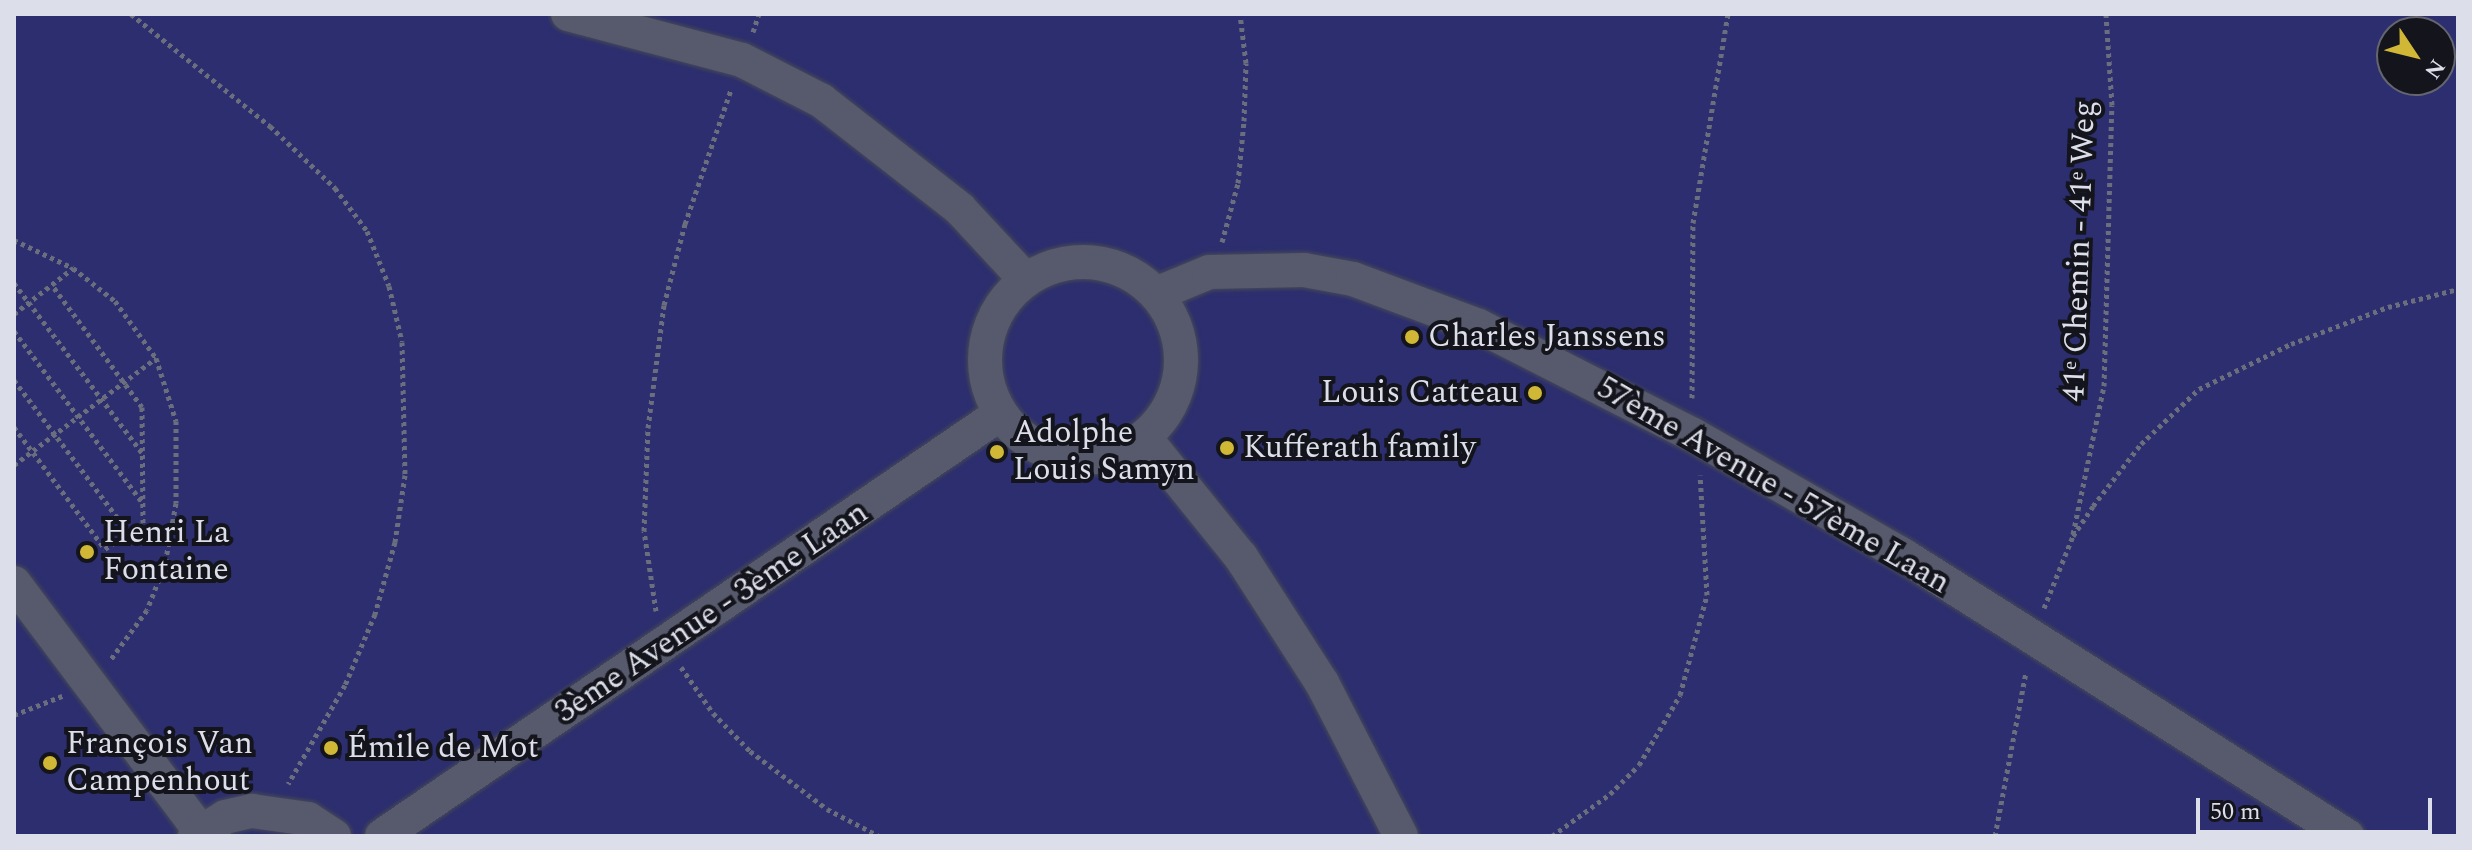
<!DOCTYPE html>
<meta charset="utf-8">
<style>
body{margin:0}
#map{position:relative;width:2472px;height:850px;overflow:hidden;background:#292c3c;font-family:Spectral,serif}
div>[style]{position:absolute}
.green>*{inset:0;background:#2c2e6f}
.shadow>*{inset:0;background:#0007}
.building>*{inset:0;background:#c8cef1;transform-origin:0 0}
.path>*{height:5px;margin-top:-2.5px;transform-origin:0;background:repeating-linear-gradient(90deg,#6b6e7c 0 4px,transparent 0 8px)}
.roads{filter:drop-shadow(0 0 2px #474956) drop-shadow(0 0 2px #474956)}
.minor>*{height:34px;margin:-17px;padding:0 17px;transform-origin:17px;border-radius:17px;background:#575a6c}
.minor>.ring{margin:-17px;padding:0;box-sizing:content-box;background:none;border:34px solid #575a6c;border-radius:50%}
.dots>*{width:22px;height:22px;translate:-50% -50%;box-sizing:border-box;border:4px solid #14151c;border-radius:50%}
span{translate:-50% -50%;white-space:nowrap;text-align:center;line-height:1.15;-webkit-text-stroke:8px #14151c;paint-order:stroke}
.street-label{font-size:32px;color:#dcdee9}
.poi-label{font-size:32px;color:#dcdee9}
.left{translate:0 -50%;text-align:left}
.right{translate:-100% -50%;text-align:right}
.frame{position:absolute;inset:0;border:16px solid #dcdee9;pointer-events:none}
.north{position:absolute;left:2376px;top:16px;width:80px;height:80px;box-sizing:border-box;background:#14151c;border:2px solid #64656e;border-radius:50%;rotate:125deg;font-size:22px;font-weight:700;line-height:32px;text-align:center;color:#dcdee9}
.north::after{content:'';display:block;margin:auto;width:28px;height:36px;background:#d0b736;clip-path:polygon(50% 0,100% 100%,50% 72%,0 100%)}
.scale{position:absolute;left:2196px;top:798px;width:236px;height:36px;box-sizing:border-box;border:4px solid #dcdee9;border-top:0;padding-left:10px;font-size:24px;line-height:28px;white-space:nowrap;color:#dcdee9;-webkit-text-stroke:6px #14151c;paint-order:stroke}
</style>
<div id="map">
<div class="green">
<i style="clip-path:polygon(evenodd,14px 14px,2458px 14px,2458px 836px,14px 836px,14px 14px,2392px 32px,2440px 32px,2440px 80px,2392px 80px,2392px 32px)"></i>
</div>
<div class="shadow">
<i style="clip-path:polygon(337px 747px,342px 753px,340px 760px,326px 751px)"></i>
</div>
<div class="building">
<i style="left:328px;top:741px;width:11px;height:12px;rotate:22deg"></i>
</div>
<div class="path">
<i style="left:131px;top:14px;width:179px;rotate:38.9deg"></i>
<i style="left:270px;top:126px;width:90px;rotate:43.6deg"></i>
<i style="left:335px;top:188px;width:54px;rotate:53.3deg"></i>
<i style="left:367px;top:231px;width:59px;rotate:68.2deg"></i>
<i style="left:389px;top:286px;width:57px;rotate:76.9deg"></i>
<i style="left:402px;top:342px;width:133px;rotate:88.7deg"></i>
<i style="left:405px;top:475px;width:68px;rotate:98.5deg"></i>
<i style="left:395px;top:542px;width:75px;rotate:105.5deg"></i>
<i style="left:375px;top:614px;width:77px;rotate:112.9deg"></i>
<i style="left:345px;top:685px;width:114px;rotate:119.9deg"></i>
<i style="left:753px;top:32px;width:19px;rotate:-72deg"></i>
<i style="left:14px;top:240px;width:65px;rotate:25.4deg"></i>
<i style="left:73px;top:268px;width:53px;rotate:38.2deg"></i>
<i style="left:115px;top:301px;width:70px;rotate:54.3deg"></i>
<i style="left:156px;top:358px;width:66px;rotate:72.4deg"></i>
<i style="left:176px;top:421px;width:82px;rotate:90deg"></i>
<i style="left:176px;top:503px;width:62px;rotate:100.2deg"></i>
<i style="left:165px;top:564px;width:49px;rotate:111.4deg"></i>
<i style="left:147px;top:610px;width:61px;rotate:126.3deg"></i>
<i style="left:1222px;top:242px;width:61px;rotate:-74.8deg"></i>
<i style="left:1238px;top:183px;width:62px;rotate:-84.5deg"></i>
<i style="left:1244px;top:121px;width:58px;rotate:-88deg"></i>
<i style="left:1246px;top:63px;width:49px;rotate:-97deg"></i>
<i style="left:14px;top:283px;width:213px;rotate:53deg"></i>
<i style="left:14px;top:314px;width:75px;rotate:-37.9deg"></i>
<i style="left:14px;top:331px;width:214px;rotate:53.2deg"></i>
<i style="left:14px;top:380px;width:191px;rotate:53.1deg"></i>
<i style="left:129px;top:533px;width:43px;rotate:9.5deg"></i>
<i style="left:1692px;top:398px;width:175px;rotate:-89.7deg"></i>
<i style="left:1693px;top:223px;width:212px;rotate:-80.5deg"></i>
<i style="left:14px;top:427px;width:152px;rotate:53.3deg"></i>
<i style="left:105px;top:549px;width:46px;rotate:-34.4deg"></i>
<i style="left:143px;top:523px;width:116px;rotate:-90.5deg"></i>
<i style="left:142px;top:407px;width:152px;rotate:-126.4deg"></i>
<i style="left:14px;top:465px;width:178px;rotate:-37deg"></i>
<i style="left:2073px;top:534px;width:151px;rotate:-78.2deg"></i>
<i style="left:2104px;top:386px;width:281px;rotate:-88.4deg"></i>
<i style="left:2112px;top:105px;width:91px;rotate:-93.8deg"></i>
<i style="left:2044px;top:608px;width:78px;rotate:-68.1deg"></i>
<i style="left:2073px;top:536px;width:36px;rotate:-56deg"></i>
<i style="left:2093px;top:506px;width:78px;rotate:-52.3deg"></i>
<i style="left:2141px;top:444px;width:80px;rotate:-43.5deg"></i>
<i style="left:2199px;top:389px;width:102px;rotate:-26.1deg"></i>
<i style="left:2291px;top:344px;width:104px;rotate:-20.9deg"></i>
<i style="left:2388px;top:307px;width:72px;rotate:-14.4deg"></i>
<i style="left:656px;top:611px;width:81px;rotate:-98.5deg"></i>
<i style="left:644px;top:531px;width:103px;rotate:-87.8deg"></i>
<i style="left:648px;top:428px;width:124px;rotate:-82.6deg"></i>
<i style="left:664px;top:305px;width:84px;rotate:-75.5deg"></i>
<i style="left:685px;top:224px;width:142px;rotate:-71.1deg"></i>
<i style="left:681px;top:667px;width:56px;rotate:55.2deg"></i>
<i style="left:713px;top:713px;width:53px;rotate:45.8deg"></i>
<i style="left:750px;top:751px;width:96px;rotate:37deg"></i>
<i style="left:827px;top:809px;width:59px;rotate:27.4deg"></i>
<i style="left:14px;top:715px;width:52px;rotate:-21.6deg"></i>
<i style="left:1552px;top:836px;width:72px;rotate:-35.9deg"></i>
<i style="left:1610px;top:794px;width:41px;rotate:-45deg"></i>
<i style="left:1639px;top:765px;width:81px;rotate:-59.6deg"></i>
<i style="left:1680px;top:695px;width:104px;rotate:-74.9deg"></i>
<i style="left:1707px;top:595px;width:120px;rotate:-93.3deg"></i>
<i style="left:1995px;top:836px;width:167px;rotate:-79.3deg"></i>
</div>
<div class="roads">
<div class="minor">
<i style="left:568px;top:14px;width:180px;rotate:14.8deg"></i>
<i style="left:742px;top:60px;width:90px;rotate:27.1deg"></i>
<i style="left:822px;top:101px;width:175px;rotate:38deg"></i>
<i style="left:960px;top:209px;width:96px;rotate:47.1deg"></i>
<i class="ring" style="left:985px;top:262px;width:162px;height:162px"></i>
<i style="left:1156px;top:294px;width:57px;rotate:-22.5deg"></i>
<i style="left:1209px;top:272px;width:95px;rotate:-1.2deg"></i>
<i style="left:1304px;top:270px;width:50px;rotate:10.4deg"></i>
<i style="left:1353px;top:279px;width:134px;rotate:20.5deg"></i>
<i style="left:1479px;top:326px;width:240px;rotate:27deg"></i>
<i style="left:1693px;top:435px;width:240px;rotate:29.8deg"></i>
<i style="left:1901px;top:554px;width:528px;rotate:32.3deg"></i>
<i style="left:1144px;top:437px;width:154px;rotate:51.1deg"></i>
<i style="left:1241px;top:557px;width:150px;rotate:57.3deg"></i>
<i style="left:1322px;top:683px;width:172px;rotate:62.7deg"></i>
<i style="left:14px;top:583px;width:310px;rotate:53.1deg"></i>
<i style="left:195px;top:836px;width:36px;rotate:-32deg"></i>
<i style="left:225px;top:817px;width:28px;rotate:-13deg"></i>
<i style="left:252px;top:811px;width:57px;rotate:8.1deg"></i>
<i style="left:308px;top:819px;width:31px;rotate:33deg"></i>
<i style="left:382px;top:836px;width:748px;rotate:-34.33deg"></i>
</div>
</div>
<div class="dots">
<i style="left:1412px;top:337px;background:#d0b736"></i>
<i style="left:1535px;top:393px;background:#d0b736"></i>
<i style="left:1227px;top:448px;background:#d0b736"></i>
<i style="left:997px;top:452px;background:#d0b736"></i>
<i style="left:87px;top:552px;background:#d0b736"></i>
<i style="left:331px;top:748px;background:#d0b736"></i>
<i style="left:50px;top:763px;background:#d0b736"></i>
</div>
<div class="street-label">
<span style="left:2080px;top:251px;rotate:-88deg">41ᵉ Chemin - 41ᵉ Weg</span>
<span style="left:1773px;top:486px;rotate:30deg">57ème Avenue - 57ème Laan</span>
<span style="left:712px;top:613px;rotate:-34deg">3ème Avenue - 3ème Laan</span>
</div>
<div class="poi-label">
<span class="left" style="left:1428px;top:337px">Charles Janssens</span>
<span class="right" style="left:1519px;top:393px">Louis Catteau</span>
<span class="left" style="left:1013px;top:452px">Adolphe<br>Louis Samyn</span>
<span class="left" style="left:1243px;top:448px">Kufferath family</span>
<span class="left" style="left:103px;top:552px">Henri La<br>Fontaine</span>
<span class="left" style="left:66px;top:763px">François Van<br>Campenhout</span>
<span class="left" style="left:347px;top:748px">Émile de Mot</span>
</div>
<div class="frame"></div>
<div class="north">N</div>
<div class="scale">50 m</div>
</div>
